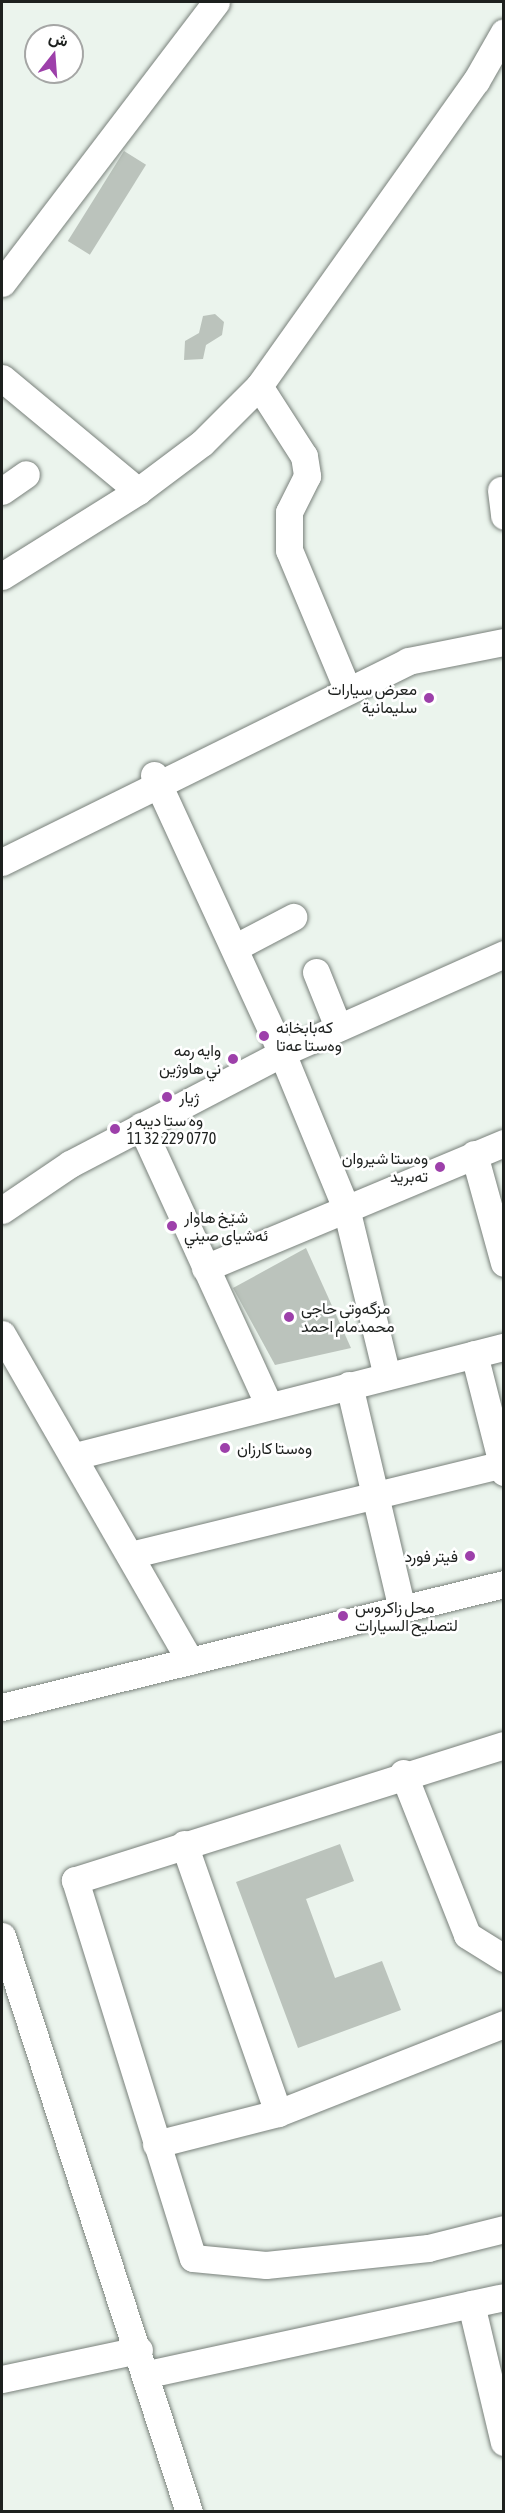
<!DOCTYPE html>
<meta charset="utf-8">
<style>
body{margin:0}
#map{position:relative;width:505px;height:2513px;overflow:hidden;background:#ebf4ed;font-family:"Asap Condensed",Vazirmatn,sans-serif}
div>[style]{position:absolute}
.building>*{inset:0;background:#bbc3bc;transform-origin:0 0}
.roads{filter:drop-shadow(0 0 2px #79817b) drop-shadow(0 0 2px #79817b)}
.minor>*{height:27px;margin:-13.5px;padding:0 13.5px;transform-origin:13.5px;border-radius:13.5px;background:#fff}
.dots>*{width:16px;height:16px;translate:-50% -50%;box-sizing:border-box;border:3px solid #fff;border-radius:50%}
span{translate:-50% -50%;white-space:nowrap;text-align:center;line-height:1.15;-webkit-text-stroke:5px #fff;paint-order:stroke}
.poi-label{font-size:16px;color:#1d201e}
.right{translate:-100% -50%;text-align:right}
.left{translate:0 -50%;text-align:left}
.frame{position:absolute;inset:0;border:3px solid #1d201e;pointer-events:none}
.north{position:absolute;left:24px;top:24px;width:60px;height:60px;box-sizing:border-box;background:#fff;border:2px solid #a5a6a5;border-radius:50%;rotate:17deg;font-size:16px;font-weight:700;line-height:24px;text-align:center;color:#1d201e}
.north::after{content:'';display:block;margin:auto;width:21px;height:27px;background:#9d40aa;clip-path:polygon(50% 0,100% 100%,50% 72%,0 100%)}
</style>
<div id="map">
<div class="building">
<i style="left:124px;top:151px;width:26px;height:106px;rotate:32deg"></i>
<i style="clip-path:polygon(215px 314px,224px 322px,222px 335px,206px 345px,203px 359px,184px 360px,185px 341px,199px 333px,203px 316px)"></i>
<i style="clip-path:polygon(306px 1248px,351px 1348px,275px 1365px,233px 1288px)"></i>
<i style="clip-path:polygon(340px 1844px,354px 1881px,306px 1899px,335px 1978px,382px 1961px,401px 2010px,298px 2048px,236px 1882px)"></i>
</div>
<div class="roads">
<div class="minor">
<i style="left:2px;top:283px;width:353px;rotate:-52.7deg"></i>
<i style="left:2px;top:378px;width:177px;rotate:39.7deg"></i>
<i style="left:259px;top:386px;width:83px;rotate:57.3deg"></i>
<i style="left:304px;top:456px;width:20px;rotate:81deg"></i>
<i style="left:307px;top:476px;width:40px;rotate:116.6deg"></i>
<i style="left:289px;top:512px;width:38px;rotate:90deg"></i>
<i style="left:289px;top:550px;width:140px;rotate:67.3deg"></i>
<i style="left:501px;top:490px;width:26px;rotate:83deg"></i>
<i style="left:2px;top:491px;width:29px;rotate:-35deg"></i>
<i style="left:2px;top:576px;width:160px;rotate:-32deg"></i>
<i style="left:138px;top:491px;width:80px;rotate:-36.9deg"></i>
<i style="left:202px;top:443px;width:81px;rotate:-45deg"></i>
<i style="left:259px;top:386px;width:374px;rotate:-54.6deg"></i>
<i style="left:476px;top:81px;width:56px;rotate:-60.3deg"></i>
<i style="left:154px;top:775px;width:306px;rotate:65.3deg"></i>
<i style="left:282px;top:1053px;width:168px;rotate:67.6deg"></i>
<i style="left:346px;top:1208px;width:173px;rotate:76.3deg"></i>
<i style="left:2px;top:862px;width:453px;rotate:-26.3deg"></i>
<i style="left:408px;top:661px;width:98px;rotate:-11.2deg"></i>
<i style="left:234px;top:948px;width:67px;rotate:-27.7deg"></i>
<i style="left:316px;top:972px;width:59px;rotate:68.2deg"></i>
<i style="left:141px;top:1126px;width:307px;rotate:65.4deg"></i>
<i style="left:474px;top:1154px;width:113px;rotate:74.6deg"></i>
<i style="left:2px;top:1210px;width:82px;rotate:-34.1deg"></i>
<i style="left:70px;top:1164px;width:239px;rotate:-27.6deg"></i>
<i style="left:282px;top:1053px;width:243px;rotate:-24deg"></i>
<i style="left:205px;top:1268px;width:324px;rotate:-22.7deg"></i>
<i style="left:2px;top:1334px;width:377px;rotate:60.1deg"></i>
<i style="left:474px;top:1354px;width:122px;rotate:75.7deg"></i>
<i style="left:349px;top:1385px;width:230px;rotate:76.7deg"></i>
<i style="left:75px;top:1456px;width:443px;rotate:-14.3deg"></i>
<i style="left:130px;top:1555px;width:385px;rotate:-13.7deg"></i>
<i style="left:2px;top:1707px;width:517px;rotate:-13.77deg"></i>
<i style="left:504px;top:1745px;width:450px;rotate:162.5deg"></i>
<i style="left:75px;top:1880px;width:396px;rotate:72.7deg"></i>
<i style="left:193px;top:2258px;width:73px;rotate:5.5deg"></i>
<i style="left:266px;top:2265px;width:163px;rotate:-6deg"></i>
<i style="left:428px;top:2248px;width:78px;rotate:-14deg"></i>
<i style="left:403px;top:1773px;width:174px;rotate:68.4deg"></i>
<i style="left:467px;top:1935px;width:44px;rotate:31.9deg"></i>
<i style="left:184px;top:1844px;width:285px;rotate:70.7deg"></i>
<i style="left:2px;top:1936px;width:606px;rotate:72.01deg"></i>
<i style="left:156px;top:2144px;width:126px;rotate:-14.3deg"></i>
<i style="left:278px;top:2113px;width:243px;rotate:-21.5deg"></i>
<i style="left:471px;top:2304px;width:142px;rotate:76.6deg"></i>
<i style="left:148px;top:2374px;width:364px;rotate:-12.2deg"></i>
<i style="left:2px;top:2379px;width:140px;rotate:-12deg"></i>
</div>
</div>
<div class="dots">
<i style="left:429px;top:698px;background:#9d40aa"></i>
<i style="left:264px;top:1036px;background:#9d40aa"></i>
<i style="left:233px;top:1059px;background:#9d40aa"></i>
<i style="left:167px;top:1097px;background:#9d40aa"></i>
<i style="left:115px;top:1129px;background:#9d40aa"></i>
<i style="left:440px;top:1167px;background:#9d40aa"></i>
<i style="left:172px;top:1226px;background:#9d40aa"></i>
<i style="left:289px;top:1317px;background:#9d40aa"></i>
<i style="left:225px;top:1448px;background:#9d40aa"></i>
<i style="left:470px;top:1556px;background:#9d40aa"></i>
<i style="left:343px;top:1616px;background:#9d40aa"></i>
</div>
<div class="poi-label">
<span class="right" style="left:417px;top:698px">معرض سيارات<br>سليمانية</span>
<span class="left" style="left:276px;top:1036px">کەبابخانە<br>وەستا عەتا</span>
<span class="right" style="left:221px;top:1059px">وايه رمه<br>ني هاوژين</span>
<span class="left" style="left:179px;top:1097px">ژیار</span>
<span class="left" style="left:127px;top:1129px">وه ستا دیبه ر<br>11 32 229 0770</span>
<span class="right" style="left:428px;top:1167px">وەستا شیروان<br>تەبرید</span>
<span class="left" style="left:184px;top:1226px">شێخ هاوار<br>ئەشیای صيني</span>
<span class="left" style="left:301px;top:1317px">مزگەوتی حاجی<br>محمدمام احمد</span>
<span class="left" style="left:237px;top:1448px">وەستا کارزان</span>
<span class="right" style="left:458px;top:1556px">فيتر فورد</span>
<span class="left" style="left:355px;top:1616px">محل زاكروس<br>لتصليح السيارات</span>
</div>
<div class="frame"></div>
<div class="north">ش</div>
</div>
